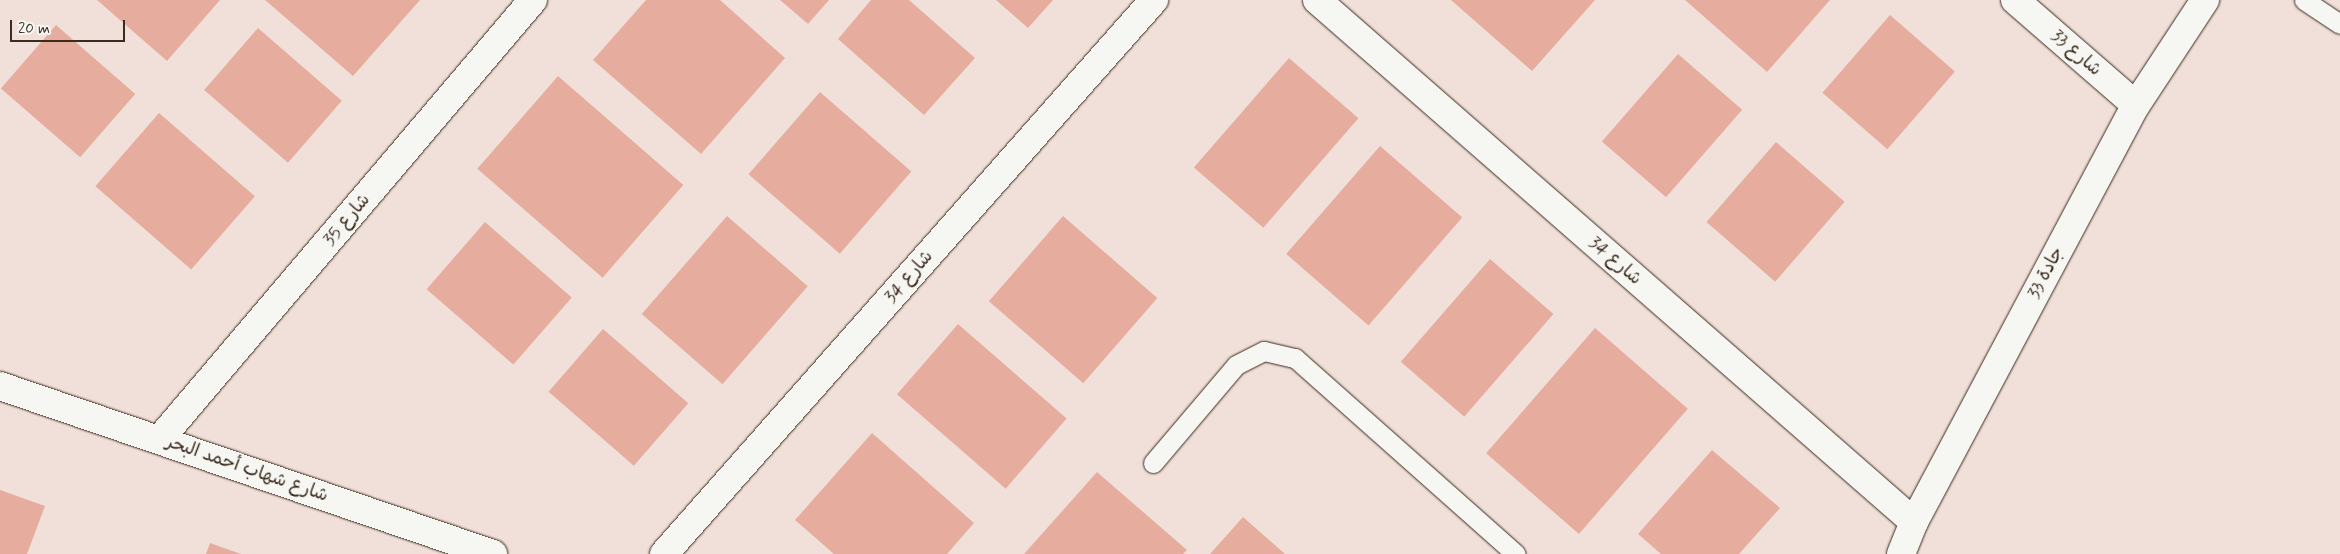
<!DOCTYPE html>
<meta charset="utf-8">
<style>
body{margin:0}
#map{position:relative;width:2340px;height:554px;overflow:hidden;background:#f1e0d9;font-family:Mynerve,"Playpen Sans Arabic",sans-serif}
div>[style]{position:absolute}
.building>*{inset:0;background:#e6ad9e;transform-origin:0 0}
.roads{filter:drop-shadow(0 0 1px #3b2a1e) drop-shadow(0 0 1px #3b2a1e)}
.lane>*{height:19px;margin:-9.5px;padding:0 9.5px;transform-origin:9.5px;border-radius:9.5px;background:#f6f6f2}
.street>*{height:28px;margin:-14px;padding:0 14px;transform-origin:14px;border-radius:14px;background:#f6f6f2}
.secondary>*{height:28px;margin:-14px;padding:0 14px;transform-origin:14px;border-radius:14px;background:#f6f6f2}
span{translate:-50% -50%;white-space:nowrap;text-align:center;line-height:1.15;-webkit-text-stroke:4px #f6f6f2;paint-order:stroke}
.street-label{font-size:18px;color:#3b2a1e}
.scale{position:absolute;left:10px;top:20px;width:115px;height:22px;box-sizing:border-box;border:2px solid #3b2a1e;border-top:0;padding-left:6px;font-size:15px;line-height:18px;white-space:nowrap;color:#3b2a1e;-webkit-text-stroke:4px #f6f6f2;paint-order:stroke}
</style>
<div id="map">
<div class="building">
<i style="clip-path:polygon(97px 0,220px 0,167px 61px)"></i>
<i style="clip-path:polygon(265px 0,420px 0,353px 76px)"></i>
<i style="clip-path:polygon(646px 0,720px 0,785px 58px,701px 154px,593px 60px)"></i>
<i style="clip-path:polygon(780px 0,829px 0,808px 24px)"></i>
<i style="clip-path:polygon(871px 0,909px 0,975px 58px,924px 115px,838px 39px)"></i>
<i style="clip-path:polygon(996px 0,1053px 0,1028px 28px)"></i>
<i style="clip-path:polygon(1451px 0,1595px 0,1532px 71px)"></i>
<i style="clip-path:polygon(1685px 0,1830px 0,1767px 72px)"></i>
<i style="left:1890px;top:15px;width:86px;height:103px;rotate:41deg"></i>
<i style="left:56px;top:25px;width:105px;height:84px;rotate:41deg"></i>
<i style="left:258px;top:28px;width:111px;height:82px;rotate:41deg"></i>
<i style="left:1678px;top:54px;width:85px;height:116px;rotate:41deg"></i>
<i style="left:1289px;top:58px;width:92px;height:145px;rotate:41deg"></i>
<i style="left:558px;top:76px;width:166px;height:123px;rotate:41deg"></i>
<i style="left:820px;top:92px;width:121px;height:109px;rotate:41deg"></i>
<i style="left:159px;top:113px;width:127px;height:97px;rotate:41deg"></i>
<i style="left:1776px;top:142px;width:91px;height:106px;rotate:41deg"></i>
<i style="left:1380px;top:146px;width:109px;height:143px;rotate:41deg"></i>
<i style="left:727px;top:216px;width:107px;height:130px;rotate:41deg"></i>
<i style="left:1063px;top:216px;width:125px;height:113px;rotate:41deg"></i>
<i style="left:485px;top:222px;width:115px;height:89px;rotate:41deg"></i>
<i style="left:1490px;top:259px;width:84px;height:136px;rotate:41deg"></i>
<i style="left:958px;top:324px;width:144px;height:93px;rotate:41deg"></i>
<i style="left:1595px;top:328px;width:123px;height:166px;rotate:41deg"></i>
<i style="left:603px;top:329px;width:113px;height:83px;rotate:41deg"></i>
<i style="clip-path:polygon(872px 433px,974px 523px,947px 554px,834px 554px,795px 520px)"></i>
<i style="clip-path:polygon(1712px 450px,1780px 508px,1739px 554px,1661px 554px,1638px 534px)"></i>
<i style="clip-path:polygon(1097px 472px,1187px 550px,1183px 554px,1024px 554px)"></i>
<i style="clip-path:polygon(0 490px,45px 506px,27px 554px,0 554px)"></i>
<i style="clip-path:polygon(1243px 517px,1285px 554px,1210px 554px)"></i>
<i style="clip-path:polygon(210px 543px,241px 554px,206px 554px)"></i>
</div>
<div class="roads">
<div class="lane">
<i style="left:2304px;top:0;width:43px;rotate:33.7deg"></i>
<i style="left:1153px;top:463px;width:128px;rotate:-49.7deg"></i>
<i style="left:1236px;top:365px;width:31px;rotate:-27deg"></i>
<i style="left:1264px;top:351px;width:32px;rotate:13deg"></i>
<i style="left:1295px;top:358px;width:295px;rotate:41.6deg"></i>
</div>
<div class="street">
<i style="left:1317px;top:0;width:793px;rotate:41.17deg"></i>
<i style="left:2015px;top:0;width:160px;rotate:41deg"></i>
<i style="left:160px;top:439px;width:576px;rotate:-49.65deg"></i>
<i style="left:664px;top:554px;width:740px;rotate:-48.51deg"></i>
<i style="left:1901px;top:554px;width:35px;rotate:-68deg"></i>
<i style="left:1914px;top:522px;width:472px;rotate:-62deg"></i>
<i style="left:2136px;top:105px;width:126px;rotate:-56.7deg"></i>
</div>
<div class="secondary">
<i style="left:0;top:386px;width:521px;rotate:18.82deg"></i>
</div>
</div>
<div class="street-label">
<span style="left:2076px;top:53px;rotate:41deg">شارع 33</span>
<span style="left:347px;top:220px;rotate:-50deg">شارع 35</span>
<span style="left:1615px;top:261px;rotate:41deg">شارع 34</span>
<span style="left:2046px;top:273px;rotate:-62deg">جادة 33</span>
<span style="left:909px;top:277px;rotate:-49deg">شارع 34</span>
<span style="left:247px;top:469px;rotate:19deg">شارع شهاب أحمد البحر</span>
</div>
<div class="scale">20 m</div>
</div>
